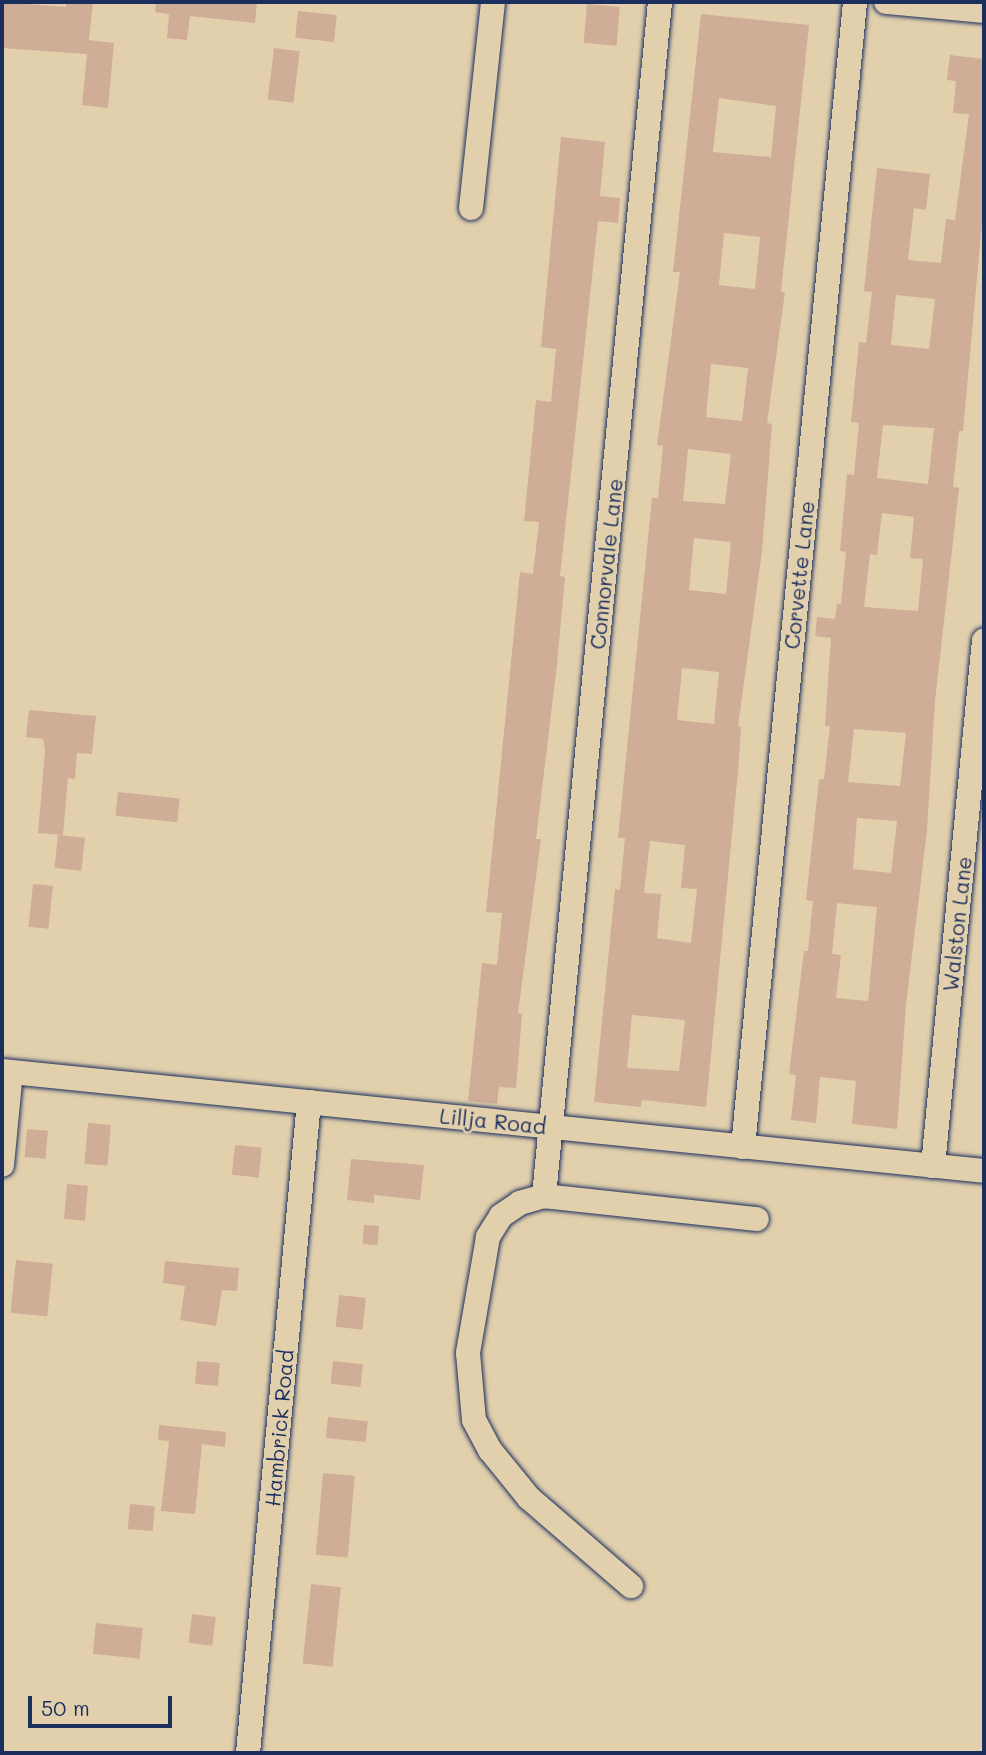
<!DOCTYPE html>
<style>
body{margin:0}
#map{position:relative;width:986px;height:1755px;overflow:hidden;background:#e2d0ad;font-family:Mali,sans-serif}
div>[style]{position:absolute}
.building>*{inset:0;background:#d0ad96;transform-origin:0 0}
.roads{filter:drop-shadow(0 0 2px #1b2f5e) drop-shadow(0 0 2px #1b2f5e)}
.minor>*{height:24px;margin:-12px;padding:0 12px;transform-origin:12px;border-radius:12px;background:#e2d0ad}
span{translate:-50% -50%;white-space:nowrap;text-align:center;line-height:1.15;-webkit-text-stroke:5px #e2d0ad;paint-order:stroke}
.street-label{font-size:21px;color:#1b2f5e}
.frame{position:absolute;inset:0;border:4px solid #1b2f5e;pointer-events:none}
.scale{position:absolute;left:28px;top:1696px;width:144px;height:32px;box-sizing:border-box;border:4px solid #1b2f5e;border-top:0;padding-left:9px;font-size:21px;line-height:24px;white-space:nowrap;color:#1b2f5e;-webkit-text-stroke:5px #e2d0ad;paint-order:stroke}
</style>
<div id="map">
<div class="building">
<i style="clip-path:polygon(2px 2px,66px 7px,66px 2px,93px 2px,89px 40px,114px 43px,108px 108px,82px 105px,87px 54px,2px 48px)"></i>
<i style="clip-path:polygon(156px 2px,257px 2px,255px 23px,190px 16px,187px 40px,167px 38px,169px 14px,155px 12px)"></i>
<i style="left:587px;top:4px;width:33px;height:39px;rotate:5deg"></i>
<i style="left:298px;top:11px;width:39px;height:27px;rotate:6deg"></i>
<i style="clip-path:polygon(evenodd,701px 14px,809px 25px,781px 292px,785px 292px,767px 423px,772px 424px,762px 551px,738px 726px,741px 727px,738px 771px,706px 1107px,642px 1100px,641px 1107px,594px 1102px,615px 889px,620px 890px,625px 838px,618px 838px,652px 498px,658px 498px,663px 446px,657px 445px,680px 272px,673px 272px,701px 14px,719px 98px,776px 106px,771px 157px,713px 152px,719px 98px,701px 14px,724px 233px,760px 237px,755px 289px,719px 285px,724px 233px,701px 14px,711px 364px,748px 368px,742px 421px,706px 417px,711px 364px,701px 14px,688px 449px,731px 454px,725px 504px,683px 501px,688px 449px,701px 14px,694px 538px,731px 542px,726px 594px,689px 590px,694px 538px,701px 14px,682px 668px,719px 672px,714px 724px,677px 720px,682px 668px,701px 14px,650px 841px,685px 845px,681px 888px,697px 889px,691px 943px,657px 938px,661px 894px,644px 893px,650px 841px,701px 14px,632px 1015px,685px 1020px,679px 1071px,627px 1068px,632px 1015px)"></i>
<i style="left:274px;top:48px;width:26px;height:52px;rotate:7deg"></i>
<i style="clip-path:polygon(evenodd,950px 55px,984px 59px,984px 201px,963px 431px,959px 431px,953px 487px,959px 488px,935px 701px,927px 830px,906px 1005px,897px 1129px,852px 1124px,856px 1081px,820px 1077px,816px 1123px,791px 1120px,796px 1075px,789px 1074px,804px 951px,808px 951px,813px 901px,806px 900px,819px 779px,824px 779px,830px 726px,825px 726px,831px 638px,815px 636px,817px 617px,835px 619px,837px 604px,841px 604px,846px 552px,840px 551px,847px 474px,854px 475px,859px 423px,851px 422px,859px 342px,866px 343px,872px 292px,864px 291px,877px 168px,930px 174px,926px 210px,914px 208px,908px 260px,941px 263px,946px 219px,955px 220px,969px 114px,953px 113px,956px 81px,947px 80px,950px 55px,896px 295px,935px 299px,929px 349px,891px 345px,896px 295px,950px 55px,883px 425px,934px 428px,928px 484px,877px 478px,883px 425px,950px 55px,882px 513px,914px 517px,910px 558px,923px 559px,918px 611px,864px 607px,870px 554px,877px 555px,882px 513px,950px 55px,854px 729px,906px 733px,900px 786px,848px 782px,854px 729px,950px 55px,857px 818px,897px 821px,891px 873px,853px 869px,857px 818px,950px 55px,837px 903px,877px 907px,868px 1001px,836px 998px,841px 955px,832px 954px,837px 903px)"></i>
<i style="clip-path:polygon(561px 137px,605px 142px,600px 196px,620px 198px,618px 223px,598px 221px,560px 576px,565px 577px,557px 664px,536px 839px,541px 839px,518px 1013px,522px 1014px,516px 1088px,499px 1087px,497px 1104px,468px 1101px,482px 963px,497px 965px,502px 913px,486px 912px,520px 572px,533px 574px,539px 522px,524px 521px,536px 400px,551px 402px,556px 349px,541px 347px)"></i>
<i style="clip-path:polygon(29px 710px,96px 716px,92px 754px,77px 753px,75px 779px,68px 778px,63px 835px,38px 833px,45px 751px,43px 739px,26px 737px)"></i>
<i style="left:118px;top:792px;width:62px;height:24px;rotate:6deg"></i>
<i style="left:58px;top:835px;width:27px;height:33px;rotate:6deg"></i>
<i style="left:33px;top:884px;width:20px;height:43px;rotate:6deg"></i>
<i style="left:88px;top:1123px;width:23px;height:41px;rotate:5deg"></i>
<i style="left:27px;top:1129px;width:21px;height:28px;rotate:5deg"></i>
<i style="left:235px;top:1145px;width:27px;height:30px;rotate:6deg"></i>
<i style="clip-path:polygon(351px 1159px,424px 1165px,420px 1200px,374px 1195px,374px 1203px,347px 1200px)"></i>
<i style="left:67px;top:1184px;width:21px;height:35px;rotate:5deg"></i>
<i style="left:364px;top:1225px;width:15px;height:19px;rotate:4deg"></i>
<i style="left:16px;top:1260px;width:37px;height:53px;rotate:6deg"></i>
<i style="clip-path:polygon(165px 1261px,239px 1268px,237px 1291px,222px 1290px,216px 1326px,180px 1320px,185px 1286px,163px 1283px)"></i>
<i style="left:339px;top:1295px;width:27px;height:32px;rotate:6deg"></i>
<i style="left:197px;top:1361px;width:23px;height:23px;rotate:5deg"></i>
<i style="left:333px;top:1361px;width:30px;height:23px;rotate:6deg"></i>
<i style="left:328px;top:1417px;width:40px;height:21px;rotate:6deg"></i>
<i style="clip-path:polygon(159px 1425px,226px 1432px,225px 1447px,202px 1444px,195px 1514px,161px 1511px,169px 1441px,158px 1440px)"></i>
<i style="left:323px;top:1473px;width:32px;height:82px;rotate:5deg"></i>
<i style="left:130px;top:1504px;width:25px;height:25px;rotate:5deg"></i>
<i style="left:311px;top:1584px;width:30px;height:80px;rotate:6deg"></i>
<i style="left:192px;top:1614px;width:24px;height:29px;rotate:7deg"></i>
<i style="left:96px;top:1623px;width:47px;height:31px;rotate:6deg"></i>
</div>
<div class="roads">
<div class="minor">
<i style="left:660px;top:2px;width:1200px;rotate:95.55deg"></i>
<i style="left:544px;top:1196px;width:214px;rotate:6.2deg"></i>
<i style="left:886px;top:2px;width:98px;rotate:5.2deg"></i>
<i style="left:471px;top:208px;width:207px;rotate:-83.9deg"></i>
<i style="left:2px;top:1071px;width:987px;rotate:5.81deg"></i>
<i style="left:743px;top:1147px;width:1150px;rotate:-84.41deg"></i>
<i style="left:2px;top:1165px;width:93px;rotate:-84.5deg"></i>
<i style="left:933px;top:1166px;width:528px;rotate:-84.46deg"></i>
<i style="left:544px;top:1196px;width:25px;rotate:164deg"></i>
<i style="left:520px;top:1203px;width:23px;rotate:146deg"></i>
<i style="left:501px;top:1216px;width:25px;rotate:122deg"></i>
<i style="left:488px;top:1237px;width:118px;rotate:99.8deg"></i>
<i style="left:468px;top:1353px;width:67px;rotate:84.9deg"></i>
<i style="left:474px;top:1420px;width:34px;rotate:62deg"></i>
<i style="left:490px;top:1450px;width:62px;rotate:50.9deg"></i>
<i style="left:529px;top:1498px;width:135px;rotate:40.8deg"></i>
<i style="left:248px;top:1753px;width:654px;rotate:-84.65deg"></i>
</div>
</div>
<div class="street-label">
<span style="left:606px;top:564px;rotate:-84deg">Connorvale Lane</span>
<span style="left:799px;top:575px;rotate:-84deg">Corvette Lane</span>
<span style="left:957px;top:924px;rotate:-84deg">Walston Lane</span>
<span style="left:493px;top:1121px;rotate:6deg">Lillja Road</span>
<span style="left:279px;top:1428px;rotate:-85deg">Hambrick Road</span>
</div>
<div class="frame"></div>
<div class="scale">50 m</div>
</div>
